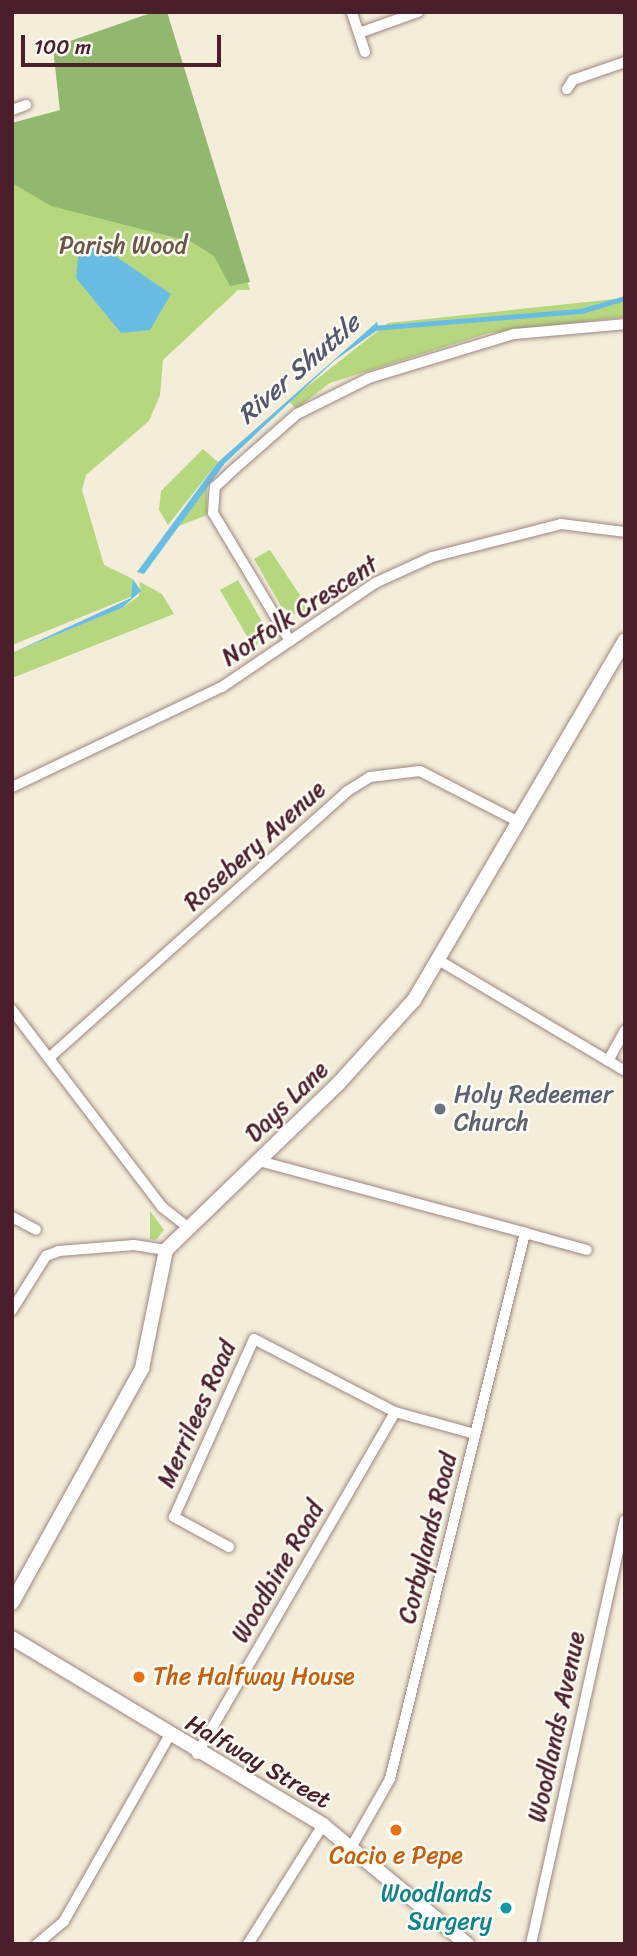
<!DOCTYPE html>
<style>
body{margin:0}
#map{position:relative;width:637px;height:1956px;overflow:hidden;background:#f3edd9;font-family:Sriracha,sans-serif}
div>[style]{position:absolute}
.green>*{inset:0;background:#b7d77f}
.forest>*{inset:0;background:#91b86e}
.water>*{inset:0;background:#68bde4}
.stream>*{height:4.5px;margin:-2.25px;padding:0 2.25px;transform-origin:2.25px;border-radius:2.25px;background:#68bde4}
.roads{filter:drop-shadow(0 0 2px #9e8682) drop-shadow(0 0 2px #9e8682)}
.street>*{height:10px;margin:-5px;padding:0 5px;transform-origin:5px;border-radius:5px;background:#fff}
.secondary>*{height:14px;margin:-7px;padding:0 7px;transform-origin:7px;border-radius:7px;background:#fff}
.dots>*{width:19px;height:19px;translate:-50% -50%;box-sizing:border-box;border:4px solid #fdfcf7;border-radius:50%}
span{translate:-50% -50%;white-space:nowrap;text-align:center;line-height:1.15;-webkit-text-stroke:5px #fdfcf7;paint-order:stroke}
.park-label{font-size:24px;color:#6b5644}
.street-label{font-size:24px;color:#4a1f2b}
.worship-label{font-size:24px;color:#5b616d}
.left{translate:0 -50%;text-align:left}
.food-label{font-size:24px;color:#c56008}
.culture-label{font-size:24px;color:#0d838f}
.right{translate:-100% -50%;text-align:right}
.water-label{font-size:26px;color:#54566c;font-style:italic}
.frame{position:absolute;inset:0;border:14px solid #4a1f2b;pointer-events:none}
.scale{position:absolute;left:21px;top:35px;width:200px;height:32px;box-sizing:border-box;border:4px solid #4a1f2b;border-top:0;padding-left:9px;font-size:21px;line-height:24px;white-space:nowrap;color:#4a1f2b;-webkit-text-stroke:5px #fdfcf7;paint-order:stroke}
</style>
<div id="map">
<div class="green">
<i style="clip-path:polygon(154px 12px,167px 12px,250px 290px,238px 290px,163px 360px,160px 395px,149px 421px,86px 475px,82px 490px,104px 565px,133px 579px,133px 596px,12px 645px,12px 123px,60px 111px,53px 47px)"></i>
<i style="clip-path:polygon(625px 298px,625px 317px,489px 333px,330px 383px,296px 409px,289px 401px,388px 323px)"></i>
<i style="clip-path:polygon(203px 449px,218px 462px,168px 525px,159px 510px,161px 491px)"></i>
<i style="clip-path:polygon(207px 482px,207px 515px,176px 527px,180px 523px)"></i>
<i style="clip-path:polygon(269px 550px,270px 550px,311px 612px,293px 614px,281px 606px,254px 559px)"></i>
<i style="clip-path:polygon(238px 580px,264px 625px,255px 650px,220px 590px)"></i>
<i style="clip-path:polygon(140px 582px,162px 594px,174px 614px,12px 678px,12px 653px,122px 608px,139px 596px)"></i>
<i style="clip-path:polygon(150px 1211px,164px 1230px,156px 1240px,150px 1239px)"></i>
</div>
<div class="forest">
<i style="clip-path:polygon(154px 12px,167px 12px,250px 282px,230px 286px,214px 256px,192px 242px,51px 206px,12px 183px,12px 123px,60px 110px,53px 47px)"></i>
</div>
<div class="water">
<i style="clip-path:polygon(93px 241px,171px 294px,150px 330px,121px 333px,76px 278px,79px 249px)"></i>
<i style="clip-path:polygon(377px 322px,379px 329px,334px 361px,225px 463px,144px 574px,137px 572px,218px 462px)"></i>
<i style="clip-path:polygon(133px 579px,141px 591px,122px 608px,12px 653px,131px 598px)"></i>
</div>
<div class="stream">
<i style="left:373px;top:328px;width:209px;rotate:-4.7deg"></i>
<i style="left:581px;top:311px;width:46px;rotate:-16.5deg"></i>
</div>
<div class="roads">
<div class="street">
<i style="left:352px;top:13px;width:41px;rotate:71.6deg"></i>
<i style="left:359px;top:33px;width:63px;rotate:-19.6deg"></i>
<i style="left:567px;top:89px;width:11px;rotate:-56deg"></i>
<i style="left:573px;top:80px;width:55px;rotate:-19.1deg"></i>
<i style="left:12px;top:110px;width:15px;rotate:-20deg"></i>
<i style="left:290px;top:641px;width:149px;rotate:-121deg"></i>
<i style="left:213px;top:513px;width:26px;rotate:-86deg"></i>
<i style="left:215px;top:487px;width:23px;rotate:-43deg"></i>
<i style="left:232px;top:471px;width:86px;rotate:-41.2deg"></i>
<i style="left:297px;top:414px;width:80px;rotate:-26.6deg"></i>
<i style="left:369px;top:378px;width:152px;rotate:-16.9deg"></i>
<i style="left:514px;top:334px;width:111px;rotate:-5.1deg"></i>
<i style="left:12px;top:787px;width:233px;rotate:-25.5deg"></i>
<i style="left:222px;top:687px;width:185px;rotate:-34.2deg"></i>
<i style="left:375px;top:583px;width:63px;rotate:-24.5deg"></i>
<i style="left:432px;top:557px;width:133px;rotate:-14.3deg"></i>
<i style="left:561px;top:524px;width:64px;rotate:7.1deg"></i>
<i style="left:440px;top:961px;width:215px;rotate:30.7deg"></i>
<i style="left:12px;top:1010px;width:248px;rotate:52.7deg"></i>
<i style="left:162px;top:1207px;width:31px;rotate:38deg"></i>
<i style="left:49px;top:1058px;width:399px;rotate:-41.8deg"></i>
<i style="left:346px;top:792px;width:28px;rotate:-32deg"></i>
<i style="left:370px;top:777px;width:50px;rotate:-6.8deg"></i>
<i style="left:420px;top:771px;width:111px;rotate:27.3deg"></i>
<i style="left:608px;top:1061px;width:35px;rotate:-61deg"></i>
<i style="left:259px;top:1161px;width:276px;rotate:15.1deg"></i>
<i style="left:525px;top:1233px;width:562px;rotate:103.89deg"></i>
<i style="left:390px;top:1779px;width:77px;rotate:119.6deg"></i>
<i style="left:12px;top:1217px;width:27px;rotate:28deg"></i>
<i style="left:525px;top:1233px;width:64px;rotate:15.3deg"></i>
<i style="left:12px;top:1310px;width:64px;rotate:-57.8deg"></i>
<i style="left:46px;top:1256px;width:14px;rotate:-21deg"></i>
<i style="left:59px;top:1251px;width:75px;rotate:-4.6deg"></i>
<i style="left:134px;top:1245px;width:32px;rotate:9deg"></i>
<i style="left:229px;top:1547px;width:63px;rotate:-151.4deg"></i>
<i style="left:174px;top:1517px;width:195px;rotate:-65.8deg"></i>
<i style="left:254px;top:1339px;width:159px;rotate:27.4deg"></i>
<i style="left:395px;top:1412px;width:83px;rotate:15.4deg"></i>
<i style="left:197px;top:1754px;width:395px;rotate:-59.9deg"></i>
<i style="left:37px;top:1944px;width:35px;rotate:-40deg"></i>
<i style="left:64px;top:1921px;width:210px;rotate:-60.4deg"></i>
<i style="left:248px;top:1944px;width:141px;rotate:-57.8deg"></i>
<i style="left:531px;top:1944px;width:434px;rotate:-77.5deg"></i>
</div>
<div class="secondary">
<i style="left:12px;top:1603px;width:269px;rotate:-61deg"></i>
<i style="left:142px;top:1368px;width:120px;rotate:-78.5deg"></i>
<i style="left:166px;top:1250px;width:239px;rotate:-44deg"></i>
<i style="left:338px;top:1084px;width:113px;rotate:-47.9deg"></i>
<i style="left:414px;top:1000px;width:417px;rotate:-59.6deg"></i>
<i style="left:12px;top:1638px;width:363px;rotate:31deg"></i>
<i style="left:323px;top:1825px;width:187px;rotate:39.6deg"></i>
</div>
</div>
<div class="dots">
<i style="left:440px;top:1109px;background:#6b7280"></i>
<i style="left:139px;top:1677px;background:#e8710a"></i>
<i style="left:396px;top:1830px;background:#e8710a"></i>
<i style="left:506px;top:1908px;background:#0f9aa8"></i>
</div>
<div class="park-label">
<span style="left:123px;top:246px">Parish Wood</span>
</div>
<div class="street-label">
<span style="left:300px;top:611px;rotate:-33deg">Norfolk Crescent</span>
<span style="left:255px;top:846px;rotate:-42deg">Rosebery Avenue</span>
<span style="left:287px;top:1102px;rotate:-44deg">Days Lane</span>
<span style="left:197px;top:1414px;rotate:-66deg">Merrilees Road</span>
<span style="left:428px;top:1538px;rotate:-76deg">Corbylands Road</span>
<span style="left:278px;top:1572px;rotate:-60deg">Woodbine Road</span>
<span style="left:557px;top:1727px;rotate:-78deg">Woodlands Avenue</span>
<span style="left:258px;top:1762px;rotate:30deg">Halfway Street</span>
</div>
<div class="worship-label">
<span class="left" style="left:454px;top:1109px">Holy Redeemer<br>Church</span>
</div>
<div class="food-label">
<span class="left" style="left:153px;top:1677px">The Halfway House</span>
<span style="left:396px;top:1856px">Cacio e Pepe</span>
</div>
<div class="culture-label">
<span class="right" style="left:492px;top:1908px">Woodlands<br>Surgery</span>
</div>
<div class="water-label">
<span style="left:299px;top:369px;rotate:-41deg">River Shuttle</span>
</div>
<div class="frame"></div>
<div class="scale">100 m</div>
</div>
